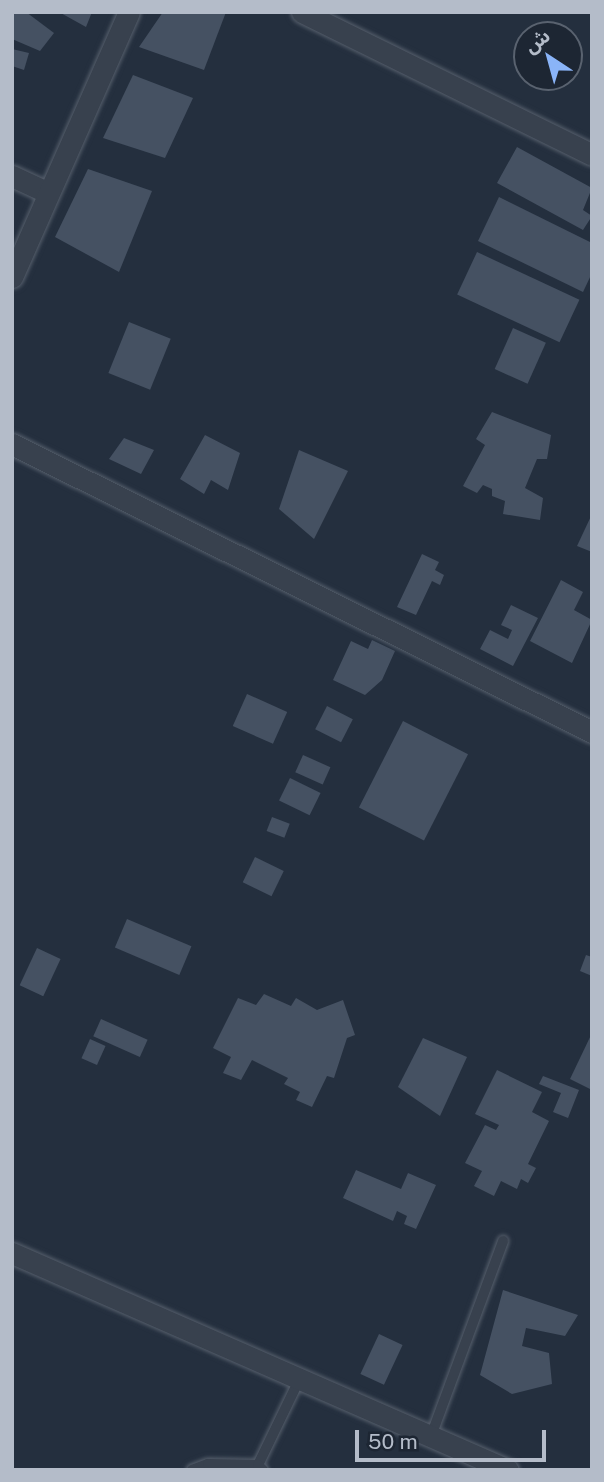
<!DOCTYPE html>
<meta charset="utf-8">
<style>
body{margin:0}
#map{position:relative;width:604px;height:1482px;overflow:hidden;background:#242f3e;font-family:"Public Sans","Noto Sans Arabic",sans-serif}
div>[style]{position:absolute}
.building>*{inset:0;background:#455162;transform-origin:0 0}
.roads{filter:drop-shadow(0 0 2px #565f6c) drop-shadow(0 0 2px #565f6c)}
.lane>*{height:10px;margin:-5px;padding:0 5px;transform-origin:5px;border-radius:5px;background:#38414e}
.street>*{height:21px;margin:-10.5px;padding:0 10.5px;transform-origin:10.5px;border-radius:10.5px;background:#38414e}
span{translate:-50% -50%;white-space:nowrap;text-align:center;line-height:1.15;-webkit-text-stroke:7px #1d2633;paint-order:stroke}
.frame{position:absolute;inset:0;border:14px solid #b4bcc9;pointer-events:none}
.north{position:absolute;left:513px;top:21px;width:70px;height:70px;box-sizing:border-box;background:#1d2633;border:2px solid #59626f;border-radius:50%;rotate:324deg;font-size:19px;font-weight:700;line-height:28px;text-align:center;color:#b4bcc9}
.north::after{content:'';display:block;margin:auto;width:24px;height:32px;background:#8ab4f8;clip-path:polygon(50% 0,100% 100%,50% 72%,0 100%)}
.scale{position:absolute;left:355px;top:1430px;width:191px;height:32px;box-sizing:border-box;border:4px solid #b4bcc9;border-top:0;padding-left:9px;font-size:21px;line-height:24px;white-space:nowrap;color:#b4bcc9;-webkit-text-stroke:5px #1d2633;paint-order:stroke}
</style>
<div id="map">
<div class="building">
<i style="clip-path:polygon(12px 12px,26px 12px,54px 33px,40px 51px,12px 39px)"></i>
<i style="clip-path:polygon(59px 12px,92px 12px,86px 27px)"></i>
<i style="clip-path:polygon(163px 12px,226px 12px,204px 70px,139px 47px)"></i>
<i style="clip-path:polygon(12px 49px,29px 53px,24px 70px,12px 66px)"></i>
<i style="clip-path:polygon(133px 75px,193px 98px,165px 158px,103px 138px)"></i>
<i style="clip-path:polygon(517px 147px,592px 188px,583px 210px,592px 216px,583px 230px,497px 183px)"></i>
<i style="clip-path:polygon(88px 169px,152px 191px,119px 272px,55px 237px)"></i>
<i style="clip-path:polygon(499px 197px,592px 243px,592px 273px,583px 292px,478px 241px)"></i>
<i style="left:477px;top:252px;width:113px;height:47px;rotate:25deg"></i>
<i style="left:129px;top:322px;width:45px;height:55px;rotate:22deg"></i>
<i style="left:513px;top:328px;width:36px;height:45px;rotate:24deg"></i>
<i style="clip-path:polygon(492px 412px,551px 435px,547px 459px,537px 459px,525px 488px,543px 498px,540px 520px,503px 514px,505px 501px,492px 496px,492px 489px,483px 485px,477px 493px,463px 486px,485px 445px,476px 439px)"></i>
<i style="clip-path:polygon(205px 435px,240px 453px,228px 490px,211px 480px,204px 494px,180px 479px)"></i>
<i style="clip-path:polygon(124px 438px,154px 450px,141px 474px,109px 459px)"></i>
<i style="clip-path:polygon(299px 450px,348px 471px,314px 539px,279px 509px)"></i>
<i style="clip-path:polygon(592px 514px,592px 552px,577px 546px)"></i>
<i style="clip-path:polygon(422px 554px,439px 562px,435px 570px,444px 575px,440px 585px,432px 581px,416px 615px,397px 607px)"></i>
<i style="clip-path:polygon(561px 580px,583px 592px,574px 610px,592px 620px,572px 663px,530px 641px)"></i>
<i style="clip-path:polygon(511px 605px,538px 618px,513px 666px,480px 649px,490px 630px,508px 639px,512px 630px,501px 625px)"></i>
<i style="clip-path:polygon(372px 640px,395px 651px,382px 680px,365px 695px,333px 680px,351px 641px,368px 649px)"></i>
<i style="left:247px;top:694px;width:44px;height:35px;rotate:24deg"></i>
<i style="left:327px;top:706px;width:29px;height:26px;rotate:27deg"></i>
<i style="left:403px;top:721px;width:73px;height:97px;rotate:27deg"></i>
<i style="left:303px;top:755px;width:30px;height:19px;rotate:24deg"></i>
<i style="left:290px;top:778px;width:34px;height:25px;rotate:26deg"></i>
<i style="left:272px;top:817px;width:19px;height:15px;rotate:21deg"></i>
<i style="left:255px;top:857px;width:32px;height:28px;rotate:26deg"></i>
<i style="left:127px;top:919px;width:70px;height:31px;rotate:23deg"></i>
<i style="left:37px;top:948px;width:26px;height:41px;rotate:25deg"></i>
<i style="clip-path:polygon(586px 955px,592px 957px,592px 976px,580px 971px)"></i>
<i style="clip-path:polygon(264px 994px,291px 1006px,296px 998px,317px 1010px,343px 1000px,355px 1035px,347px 1038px,334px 1078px,327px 1076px,312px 1107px,296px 1100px,300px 1092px,284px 1084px,288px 1078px,252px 1060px,241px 1080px,223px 1073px,231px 1057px,213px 1048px,238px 998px,256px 1005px)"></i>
<i style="left:101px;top:1019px;width:51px;height:19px;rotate:24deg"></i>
<i style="clip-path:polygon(592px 1033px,592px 1090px,570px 1079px)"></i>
<i style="clip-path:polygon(423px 1038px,467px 1057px,440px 1116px,398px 1087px)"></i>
<i style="left:90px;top:1039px;width:17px;height:21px;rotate:24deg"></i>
<i style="clip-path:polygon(497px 1070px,542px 1092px,532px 1112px,549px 1121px,528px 1164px,536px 1168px,528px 1183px,521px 1179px,517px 1189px,501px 1181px,494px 1196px,474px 1186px,482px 1171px,465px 1163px,485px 1125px,496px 1130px,499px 1125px,475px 1114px)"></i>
<i style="clip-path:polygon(543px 1076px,579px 1090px,568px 1118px,553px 1112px,561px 1093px,539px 1084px)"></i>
<i style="clip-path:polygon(356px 1170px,401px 1189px,408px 1173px,436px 1185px,416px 1229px,404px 1224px,407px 1216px,397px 1211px,393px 1221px,343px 1198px)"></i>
<i style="clip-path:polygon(503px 1290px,578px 1315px,565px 1336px,526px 1328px,522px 1346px,549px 1353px,552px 1384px,512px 1394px,480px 1375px)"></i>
<i style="left:379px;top:1334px;width:26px;height:44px;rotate:25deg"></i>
</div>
<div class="roads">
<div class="lane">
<i style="left:431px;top:1436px;width:208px;rotate:-69.7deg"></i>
<i style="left:258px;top:1465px;width:97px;rotate:-64.2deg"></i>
<i style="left:192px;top:1470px;width:17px;rotate:-21deg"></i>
<i style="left:208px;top:1464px;width:50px;rotate:1.1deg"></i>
<i style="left:258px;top:1465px;width:7px;rotate:45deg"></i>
</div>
<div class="street">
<i style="left:302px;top:12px;width:323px;rotate:26.2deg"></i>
<i style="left:12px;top:176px;width:38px;rotate:25deg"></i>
<i style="left:12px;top:277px;width:290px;rotate:-66.2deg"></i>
<i style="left:12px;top:444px;width:648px;rotate:26.41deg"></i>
<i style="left:12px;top:1253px;width:541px;rotate:23.63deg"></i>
</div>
</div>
<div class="frame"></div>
<div class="north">ش</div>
<div class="scale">50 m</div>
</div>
